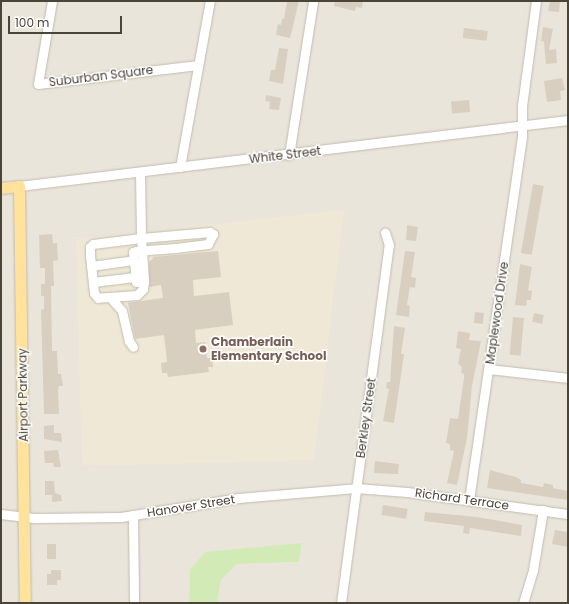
<!DOCTYPE html>
<style>
body{margin:0}
#map{position:relative;width:569px;height:604px;overflow:hidden;background:#f6f3ec;font-family:Poppins,sans-serif}
div>[style]{position:absolute}
.residential>*{inset:0;background:#eae5da}
.education>*{inset:0;background:#efe8d6}
.green>*{inset:0;background:#d2eab5}
.building>*{inset:0;background:#d8cfc1;transform-origin:0 0}
.roads{filter:drop-shadow(0 0 1px #c2bbae) drop-shadow(0 0 1px #c2bbae)}
.minor>*{height:9px;margin:-4.5px;padding:0 4.5px;transform-origin:4.5px;border-radius:4.5px;background:#fff}
.major>*{height:11px;margin:-5.5px;padding:0 5.5px;transform-origin:5.5px;border-radius:5.5px;background:#ffe39c}
.dots>*{width:11px;height:11px;translate:-50% -50%;box-sizing:border-box;border:2px solid #fff;border-radius:50%}
span{translate:-50% -50%;white-space:nowrap;text-align:center;line-height:1.15;-webkit-text-stroke:3px #fff;paint-order:stroke}
.street-label{font-size:12px;color:#4b4439}
.education-label{font-size:12px;color:#785e54;font-weight:700}
.left{translate:0 -50%;text-align:left}
.frame{position:absolute;inset:0;border:2px solid #4b4439;pointer-events:none}
.scale{position:absolute;left:8px;top:16px;width:114px;height:18px;box-sizing:border-box;border:2px solid #4b4439;border-top:0;padding-left:5px;font-size:12px;line-height:14px;white-space:nowrap;color:#4b4439;-webkit-text-stroke:3px #fff;paint-order:stroke}
</style>
<div id="map">
<div class="residential">
<i style="clip-path:polygon(1px 1px,568px 1px,568px 603px,217px 603px,221px 580px,237px 564px,299px 562px,302px 543px,190px 570px,189px 603px,1px 603px)"></i>
</div>
<div class="education">
<i style="clip-path:polygon(344px 210px,314px 460px,82px 466px,76px 239px)"></i>
</div>
<div class="green">
<i style="clip-path:polygon(302px 543px,299px 562px,237px 564px,221px 580px,217px 603px,189px 603px,190px 570px,205px 552px)"></i>
</div>
<div class="building">
<i style="clip-path:polygon(287px 1px,299px 1px,290px 38px,276px 35px,278px 24px,281px 25px,282px 19px,284px 19px)"></i>
<i style="clip-path:polygon(335px 1px,363px 1px,362px 8px,356px 7px,355px 11px,334px 6px)"></i>
<i style="clip-path:polygon(550px 1px,560px 1px,559px 12px,548px 11px)"></i>
<i style="clip-path:polygon(543px 27px,553px 29px,549px 50px,556px 49px,557px 63px,546px 64px,544px 42px,541px 41px)"></i>
<i style="left:464px;top:28px;width:24px;height:10px;rotate:7deg"></i>
<i style="clip-path:polygon(279px 48px,288px 49px,283px 84px,269px 81px,271px 70px,275px 70px)"></i>
<i style="clip-path:polygon(562px 78px,565px 90px,560px 91px,561px 100px,547px 102px,544px 81px)"></i>
<i style="clip-path:polygon(266px 95px,281px 98px,279px 110px,269px 109px,270px 102px,265px 101px)"></i>
<i style="left:469px;top:100px;width:12px;height:18px;rotate:85deg"></i>
<i style="left:533px;top:184px;width:11px;height:70px;rotate:10deg"></i>
<i style="clip-path:polygon(407px 225px,418px 227px,416px 241px,406px 240px)"></i>
<i style="clip-path:polygon(52px 234px,53px 243px,57px 243px,58px 260px,53px 261px,54px 286px,51px 286px,52px 351px,57px 351px,58px 374px,61px 374px,63px 386px,59px 386px,58px 390px,59px 414px,44px 414px,41px 310px,44px 309px,44px 296px,41px 296px,41px 284px,45px 284px,45px 268px,40px 268px,39px 235px)"></i>
<i style="clip-path:polygon(218px 251px,221px 277px,193px 280px,194px 296px,229px 292px,233px 325px,195px 330px,196px 343px,205px 342px,207px 358px,212px 358px,213px 367px,208px 367px,209px 372px,168px 377px,167px 373px,162px 373px,161px 363px,167px 362px,164px 335px,135px 339px,128px 303px,163px 298px,161px 285px,149px 287px,149px 262px,154px 257px)"></i>
<i style="clip-path:polygon(405px 251px,415px 252px,411px 277px,416px 278px,415px 288px,410px 287px,407px 305px,410px 306px,409px 317px,396px 315px)"></i>
<i style="clip-path:polygon(520px 264px,532px 267px,528px 290px,532px 291px,531px 300px,527px 300px,526px 306px,515px 305px)"></i>
<i style="left:475px;top:312px;width:9px;height:11px;rotate:6deg"></i>
<i style="left:534px;top:313px;width:10px;height:9px;rotate:11deg"></i>
<i style="left:513px;top:317px;width:11px;height:38px;rotate:5deg"></i>
<i style="clip-path:polygon(394px 326px,405px 328px,401px 354px,404px 354px,394px 423px,383px 421px,389px 389px,386px 388px,387px 382px,390px 382px)"></i>
<i style="clip-path:polygon(458px 331px,470px 333px,469px 340px,481px 341px,472px 386px,467px 438px,457px 485px,447px 483px,454px 451px,450px 450px,450px 444px,446px 443px,450px 418px,458px 419px,464px 378px,464px 374px,461px 373px,462px 367px,458px 364px,461px 349px,456px 348px)"></i>
<i style="clip-path:polygon(54px 425px,54px 433px,61px 433px,62px 442px,44px 439px,44px 426px)"></i>
<i style="clip-path:polygon(58px 450px,61px 467px,54px 467px,53px 463px,45px 463px,44px 451px)"></i>
<i style="clip-path:polygon(375px 461px,399px 464px,398px 474px,374px 473px)"></i>
<i style="clip-path:polygon(490px 470px,516px 477px,521px 480px,521px 483px,543px 487px,544px 483px,553px 485px,553px 488px,568px 491px,568px 500px,487px 488px)"></i>
<i style="clip-path:polygon(45px 481px,54px 481px,55px 493px,61px 495px,62px 501px,52px 502px,52px 495px,45px 495px)"></i>
<i style="left:383px;top:505px;width:25px;height:10px;rotate:9deg"></i>
<i style="clip-path:polygon(425px 512px,477px 517px,522px 525px,521px 536px,470px 528px,469px 534px,463px 533px,464px 526px,424px 521px)"></i>
<i style="clip-path:polygon(555px 530px,568px 532px,568px 547px,552px 544px)"></i>
<i style="left:47px;top:544px;width:9px;height:15px"></i>
<i style="clip-path:polygon(51px 570px,61px 570px,61px 580px,57px 580px,57px 585px,47px 585px,47px 574px,51px 574px)"></i>
</div>
<div class="roads">
<div class="minor">
<i style="left:52px;top:1px;width:84px;rotate:99.6deg"></i>
<i style="left:38px;top:84px;width:161px;rotate:-6.8deg"></i>
<i style="left:289px;top:155px;width:156px;rotate:-81.1deg"></i>
<i style="left:180px;top:167px;width:169px;rotate:-79.8deg"></i>
<i style="left:140px;top:172px;width:66px;rotate:89.1deg"></i>
<i style="left:141px;top:238px;width:13px;rotate:86deg"></i>
<i style="left:142px;top:251px;width:31px;rotate:86deg"></i>
<i style="left:144px;top:282px;width:7px;rotate:98deg"></i>
<i style="left:143px;top:289px;width:8px;rotate:135deg"></i>
<i style="left:137px;top:295px;width:39px;rotate:176deg"></i>
<i style="left:98px;top:298px;width:6px;rotate:-129deg"></i>
<i style="left:94px;top:293px;width:36px;rotate:-96deg"></i>
<i style="left:90px;top:257px;width:10px;rotate:-90deg"></i>
<i style="left:90px;top:247px;width:4px;rotate:-45deg"></i>
<i style="left:93px;top:244px;width:48px;rotate:-7.1deg"></i>
<i style="left:141px;top:238px;width:69px;rotate:-5deg"></i>
<i style="left:210px;top:232px;width:4px;rotate:34deg"></i>
<i style="left:213px;top:234px;width:11px;rotate:117deg"></i>
<i style="left:208px;top:244px;width:32px;rotate:173deg"></i>
<i style="left:176px;top:248px;width:28px;rotate:176deg"></i>
<i style="left:148px;top:250px;width:6px;rotate:171deg"></i>
<i style="left:142px;top:251px;width:6px;rotate:180deg"></i>
<i style="left:136px;top:251px;width:3px;rotate:162deg"></i>
<i style="left:133px;top:252px;width:30px;rotate:84deg"></i>
<i style="left:136px;top:282px;width:8px"></i>
<i style="left:19px;top:186px;width:553px;rotate:-6.86deg"></i>
<i style="left:91px;top:266px;width:43px;rotate:-7.9deg"></i>
<i style="left:93px;top:282px;width:42px;rotate:-6.8deg"></i>
<i style="left:110px;top:297px;width:18px;rotate:49deg"></i>
<i style="left:122px;top:311px;width:31px;rotate:77deg"></i>
<i style="left:129px;top:341px;width:7px;rotate:56deg"></i>
<i style="left:489px;top:369px;width:80px;rotate:6.5deg"></i>
<i style="left:469px;top:500px;width:367px;rotate:-81.7deg"></i>
<i style="left:522px;top:137px;width:31px;rotate:-90deg"></i>
<i style="left:522px;top:106px;width:106px;rotate:-82.4deg"></i>
<i style="left:1px;top:514px;width:35px;rotate:7deg"></i>
<i style="left:36px;top:518px;width:85px;rotate:-0.7deg"></i>
<i style="left:121px;top:517px;width:119px;rotate:-9.2deg"></i>
<i style="left:238px;top:498px;width:118px;rotate:-4.8deg"></i>
<i style="left:356px;top:488px;width:51px;rotate:4.5deg"></i>
<i style="left:407px;top:492px;width:162px;rotate:7.8deg"></i>
<i style="left:133px;top:515px;width:88px;rotate:89.3deg"></i>
<i style="left:341px;top:603px;width:361px;rotate:-82.4deg"></i>
<i style="left:389px;top:245px;width:13px;rotate:-108deg"></i>
<i style="left:523px;top:603px;width:34px;rotate:-73deg"></i>
<i style="left:533px;top:570px;width:61px;rotate:-80.5deg"></i>
</div>
<div class="major">
<i style="left:1px;top:188px;width:18px;rotate:-6deg"></i>
<i style="left:19px;top:186px;width:417px;rotate:89.2deg"></i>
</div>
</div>
<div class="dots">
<i style="left:203px;top:349px;background:#8d6e63"></i>
</div>
<div class="street-label">
<span style="left:101px;top:76px;rotate:-7deg">Suburban Square</span>
<span style="left:285px;top:155px;rotate:-7deg">White Street</span>
<span style="left:497px;top:313px;rotate:-82deg">Maplewood Drive</span>
<span style="left:23px;top:395px;rotate:-91deg">Airport Parkway</span>
<span style="left:366px;top:418px;rotate:-82deg">Berkley Street</span>
<span style="left:462px;top:499px;rotate:8deg">Richard Terrace</span>
<span style="left:191px;top:506px;rotate:-9deg">Hanover Street</span>
</div>
<div class="education-label">
<span class="left" style="left:211px;top:349px">Chamberlain<br>Elementary School</span>
</div>
<div class="frame"></div>
<div class="scale">100 m</div>
</div>
